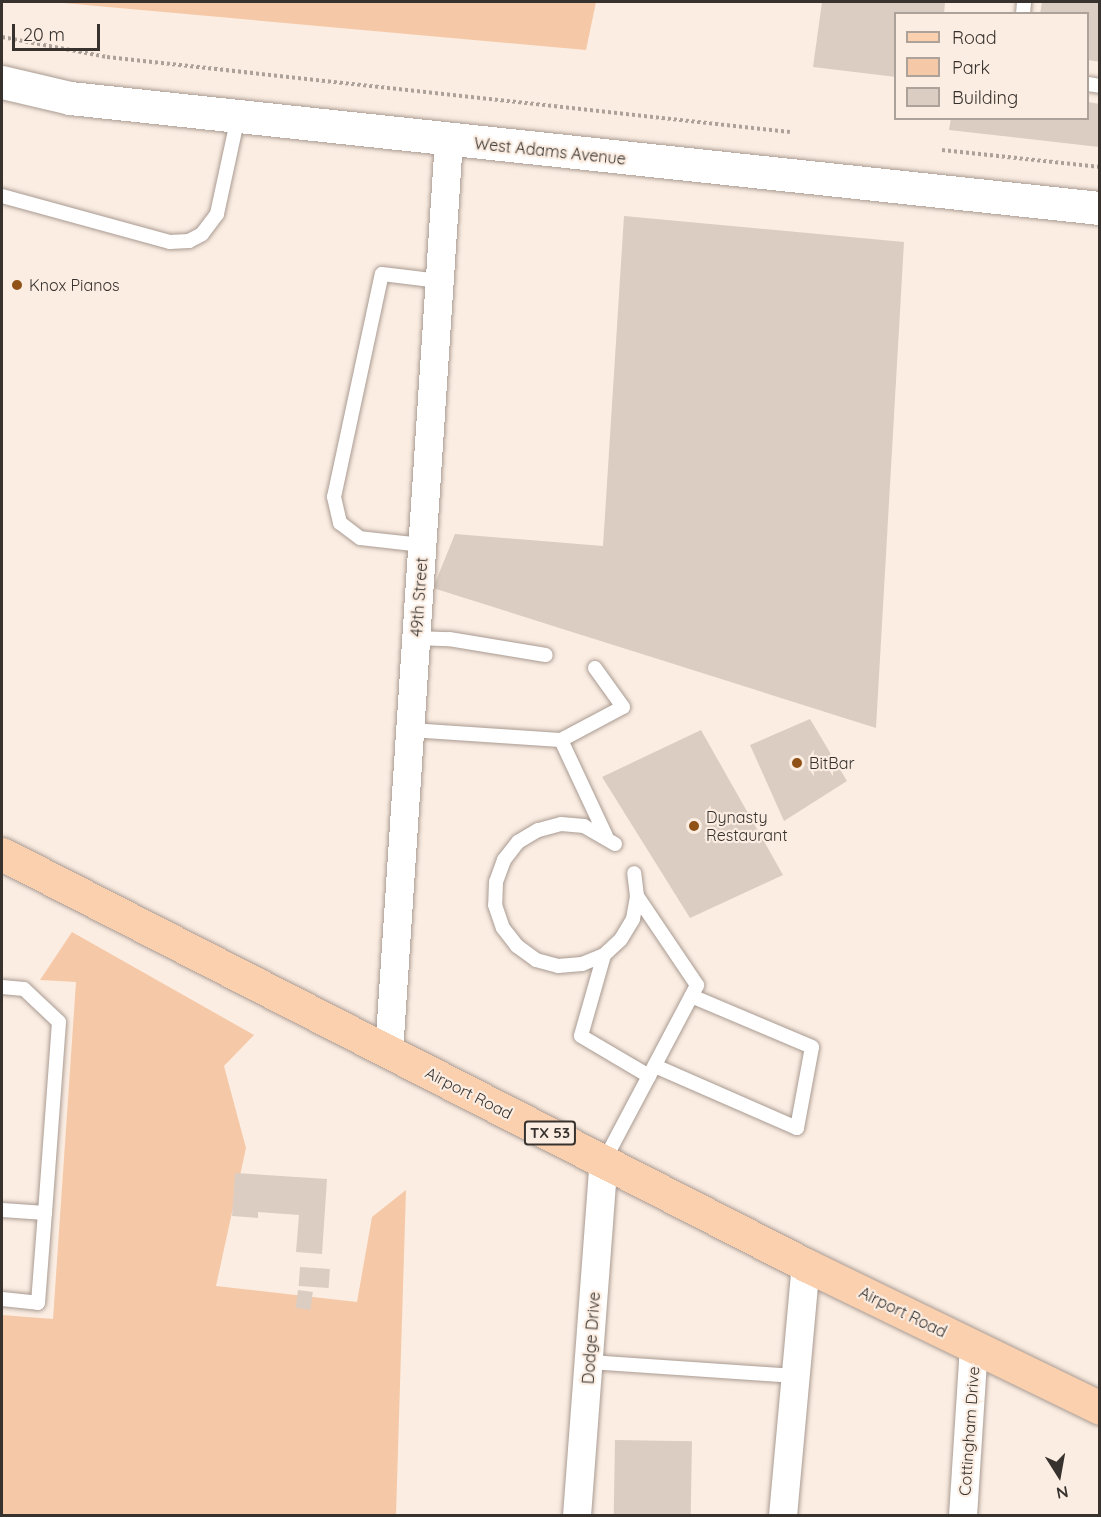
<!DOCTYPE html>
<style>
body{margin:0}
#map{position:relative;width:1101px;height:1517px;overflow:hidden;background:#fbede2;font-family:Quicksand,sans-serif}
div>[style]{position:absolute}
.green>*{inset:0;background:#f5c9a8}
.building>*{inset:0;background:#dbcdc2;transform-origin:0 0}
.path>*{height:4px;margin-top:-2px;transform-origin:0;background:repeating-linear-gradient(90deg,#ada29a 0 3px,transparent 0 6px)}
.roads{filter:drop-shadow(0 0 2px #a99b92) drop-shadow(0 0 2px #a99b92)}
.service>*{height:14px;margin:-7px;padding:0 7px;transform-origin:7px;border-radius:7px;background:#fff}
.minor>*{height:28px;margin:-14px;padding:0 14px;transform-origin:14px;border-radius:14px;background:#fff}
.secondary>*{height:33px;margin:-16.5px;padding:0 16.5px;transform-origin:16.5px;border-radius:16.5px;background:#fff}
.primary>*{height:33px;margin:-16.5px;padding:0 16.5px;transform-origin:16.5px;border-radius:16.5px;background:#fad0af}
.dots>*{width:16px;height:16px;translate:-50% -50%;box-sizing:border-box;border:3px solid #fbede2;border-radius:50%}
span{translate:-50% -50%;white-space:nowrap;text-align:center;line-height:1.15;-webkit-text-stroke:4.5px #fbede2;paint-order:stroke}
.shield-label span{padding:2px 4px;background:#fbede2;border:2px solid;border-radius:4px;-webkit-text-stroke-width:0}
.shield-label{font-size:15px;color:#37322e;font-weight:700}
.street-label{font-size:16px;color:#37322e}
.poi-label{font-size:16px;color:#37322e}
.left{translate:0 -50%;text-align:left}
.frame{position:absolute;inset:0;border:3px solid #37322e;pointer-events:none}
.legend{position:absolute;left:894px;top:12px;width:195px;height:108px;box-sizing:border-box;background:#fbede2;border:2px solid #ada29a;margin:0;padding:8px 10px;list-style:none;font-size:18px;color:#37322e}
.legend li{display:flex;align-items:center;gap:12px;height:30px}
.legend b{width:30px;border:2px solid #ada29a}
.north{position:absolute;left:1029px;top:1445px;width:60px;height:60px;-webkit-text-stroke:4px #fbede2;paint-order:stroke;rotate:169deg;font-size:16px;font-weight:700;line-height:24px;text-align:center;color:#37322e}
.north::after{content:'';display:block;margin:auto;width:21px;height:27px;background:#37322e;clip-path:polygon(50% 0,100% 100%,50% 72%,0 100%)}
.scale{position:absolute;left:12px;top:24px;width:88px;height:27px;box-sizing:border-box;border:3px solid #37322e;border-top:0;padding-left:8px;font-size:18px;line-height:21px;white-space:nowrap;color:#37322e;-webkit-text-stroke:4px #fbede2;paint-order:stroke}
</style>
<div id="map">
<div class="green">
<i style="clip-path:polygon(52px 2px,596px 2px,586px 50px)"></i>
<i style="clip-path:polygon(72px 932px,254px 1035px,224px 1066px,246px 1148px,216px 1286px,357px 1302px,372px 1217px,406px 1190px,396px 1515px,2px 1515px,2px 1315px,53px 1319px,76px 982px,40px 980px)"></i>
</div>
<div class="building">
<i style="clip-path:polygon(822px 2px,945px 2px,944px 14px,896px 14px,896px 77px,813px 67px)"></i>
<i style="clip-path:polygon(1042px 2px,1100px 2px,1100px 62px,1088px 60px,1088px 14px,1040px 14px)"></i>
<i style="clip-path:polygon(1088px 102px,1100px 104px,1099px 147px,949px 130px,951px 118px,1088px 118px)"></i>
<i style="clip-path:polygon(624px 216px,904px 242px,876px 728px,433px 588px,455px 534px,603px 546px)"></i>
<i style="clip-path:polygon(810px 719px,847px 781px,784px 821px,750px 745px)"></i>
<i style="clip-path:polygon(701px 730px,783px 875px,690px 918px,602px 777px)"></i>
<i style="clip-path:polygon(235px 1173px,327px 1179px,322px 1254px,296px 1252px,299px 1215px,258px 1212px,258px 1218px,232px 1216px)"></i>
<i style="left:300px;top:1267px;width:30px;height:19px;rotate:4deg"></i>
<i style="left:298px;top:1290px;width:15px;height:18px;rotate:8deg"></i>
<i style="left:615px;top:1440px;width:77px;height:76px;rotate:1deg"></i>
</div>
<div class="path">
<i style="left:2px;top:37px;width:107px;rotate:10.8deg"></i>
<i style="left:107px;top:57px;width:687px;rotate:6.27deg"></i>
<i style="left:942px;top:150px;width:159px;rotate:6.1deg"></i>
</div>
<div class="roads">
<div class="service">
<i style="left:1023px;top:14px;width:12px;rotate:-85deg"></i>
<i style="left:1088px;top:84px;width:12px;rotate:9deg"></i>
<i style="left:2px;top:196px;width:174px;rotate:15.3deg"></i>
<i style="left:170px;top:242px;width:19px;rotate:-3deg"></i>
<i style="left:189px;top:241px;width:15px;rotate:-28deg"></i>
<i style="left:202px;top:234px;width:25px;rotate:-53deg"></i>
<i style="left:217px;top:214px;width:99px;rotate:-77.8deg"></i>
<i style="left:422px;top:545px;width:62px;rotate:-173.6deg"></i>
<i style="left:360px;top:538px;width:25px;rotate:-143deg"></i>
<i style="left:340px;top:523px;width:27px;rotate:-103deg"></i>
<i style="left:334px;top:497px;width:228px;rotate:-77.9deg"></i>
<i style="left:382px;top:274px;width:58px;rotate:6.9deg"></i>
<i style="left:416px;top:638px;width:33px;rotate:2deg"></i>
<i style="left:449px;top:639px;width:98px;rotate:9.4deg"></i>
<i style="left:410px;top:730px;width:151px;rotate:3.8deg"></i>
<i style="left:561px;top:740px;width:106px;rotate:64.9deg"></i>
<i style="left:561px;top:740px;width:70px;rotate:-28deg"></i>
<i style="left:623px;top:707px;width:48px;rotate:-125.7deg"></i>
<i style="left:615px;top:844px;width:36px;rotate:-150deg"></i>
<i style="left:584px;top:826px;width:23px;rotate:-175deg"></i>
<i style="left:561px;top:824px;width:24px;rotate:165deg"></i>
<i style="left:538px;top:830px;width:23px;rotate:149deg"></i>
<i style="left:518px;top:842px;width:23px;rotate:128deg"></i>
<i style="left:504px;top:860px;width:23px;rotate:110deg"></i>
<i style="left:496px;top:882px;width:23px;rotate:92deg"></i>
<i style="left:495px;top:905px;width:24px;rotate:71deg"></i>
<i style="left:503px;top:928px;width:23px;rotate:52deg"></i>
<i style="left:517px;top:946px;width:24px;rotate:36deg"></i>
<i style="left:536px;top:960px;width:23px;rotate:15deg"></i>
<i style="left:558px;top:966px;width:24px;rotate:-5deg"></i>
<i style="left:582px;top:964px;width:24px;rotate:-22deg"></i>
<i style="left:604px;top:955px;width:23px;rotate:-43deg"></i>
<i style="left:621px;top:939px;width:23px;rotate:-59deg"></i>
<i style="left:633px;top:919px;width:23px;rotate:-80deg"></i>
<i style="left:637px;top:896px;width:23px;rotate:-97deg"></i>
<i style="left:604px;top:955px;width:84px;rotate:105.9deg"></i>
<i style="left:581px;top:1036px;width:79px;rotate:30.5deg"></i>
<i style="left:2px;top:987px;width:22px;rotate:5deg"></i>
<i style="left:24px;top:989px;width:48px;rotate:43.3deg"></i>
<i style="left:59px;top:1022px;width:192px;rotate:94.2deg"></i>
<i style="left:45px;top:1213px;width:43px;rotate:-176deg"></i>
<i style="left:655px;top:1066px;width:155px;rotate:23.6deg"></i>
<i style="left:797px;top:1128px;width:82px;rotate:-79.5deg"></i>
<i style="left:812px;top:1047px;width:131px;rotate:-157.1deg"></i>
<i style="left:604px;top:1161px;width:199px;rotate:-62.1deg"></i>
<i style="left:697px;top:985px;width:107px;rotate:-124deg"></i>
<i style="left:2px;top:1299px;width:36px;rotate:6deg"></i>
<i style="left:38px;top:1303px;width:90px;rotate:-85.6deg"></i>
<i style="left:589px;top:1362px;width:207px;rotate:3.9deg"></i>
</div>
<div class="minor">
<i style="left:389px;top:1053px;width:915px;rotate:-86.24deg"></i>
<i style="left:577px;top:1516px;width:356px;rotate:-85.7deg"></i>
<i style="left:783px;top:1516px;width:252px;rotate:-84.8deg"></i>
<i style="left:963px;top:1516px;width:170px;rotate:-86.3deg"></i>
</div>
<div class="secondary">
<i style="left:2px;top:82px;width:70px;rotate:13.2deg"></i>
<i style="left:70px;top:98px;width:1036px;rotate:6.1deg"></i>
</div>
<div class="primary">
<i style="left:2px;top:854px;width:903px;rotate:27.08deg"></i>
<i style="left:806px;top:1265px;width:327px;rotate:25.9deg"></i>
</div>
</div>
<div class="dots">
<i style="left:17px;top:285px;background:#8f5115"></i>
<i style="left:797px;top:763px;background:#8f5115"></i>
<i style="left:694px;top:826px;background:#8f5115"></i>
</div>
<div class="shield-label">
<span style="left:550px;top:1133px">TX 53</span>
</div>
<div class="street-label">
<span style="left:550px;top:151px;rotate:6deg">West Adams Avenue</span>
<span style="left:419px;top:597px;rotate:-86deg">49th Street</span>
<span style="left:469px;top:1093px;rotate:27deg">Airport Road</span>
<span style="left:903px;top:1312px;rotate:26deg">Airport Road</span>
<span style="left:591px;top:1338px;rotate:-86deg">Dodge Drive</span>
<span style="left:969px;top:1431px;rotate:-86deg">Cottingham Drive</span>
</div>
<div class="poi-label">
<span class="left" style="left:29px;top:285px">Knox Pianos</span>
<span class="left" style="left:809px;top:763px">BitBar</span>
<span class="left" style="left:706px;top:826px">Dynasty<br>Restaurant</span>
</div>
<div class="frame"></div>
<ul class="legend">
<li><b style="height:8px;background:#fad0af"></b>Road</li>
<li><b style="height:16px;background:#f5c9a8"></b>Park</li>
<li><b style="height:16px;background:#dbcdc2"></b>Building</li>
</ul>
<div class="north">N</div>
<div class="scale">20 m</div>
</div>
